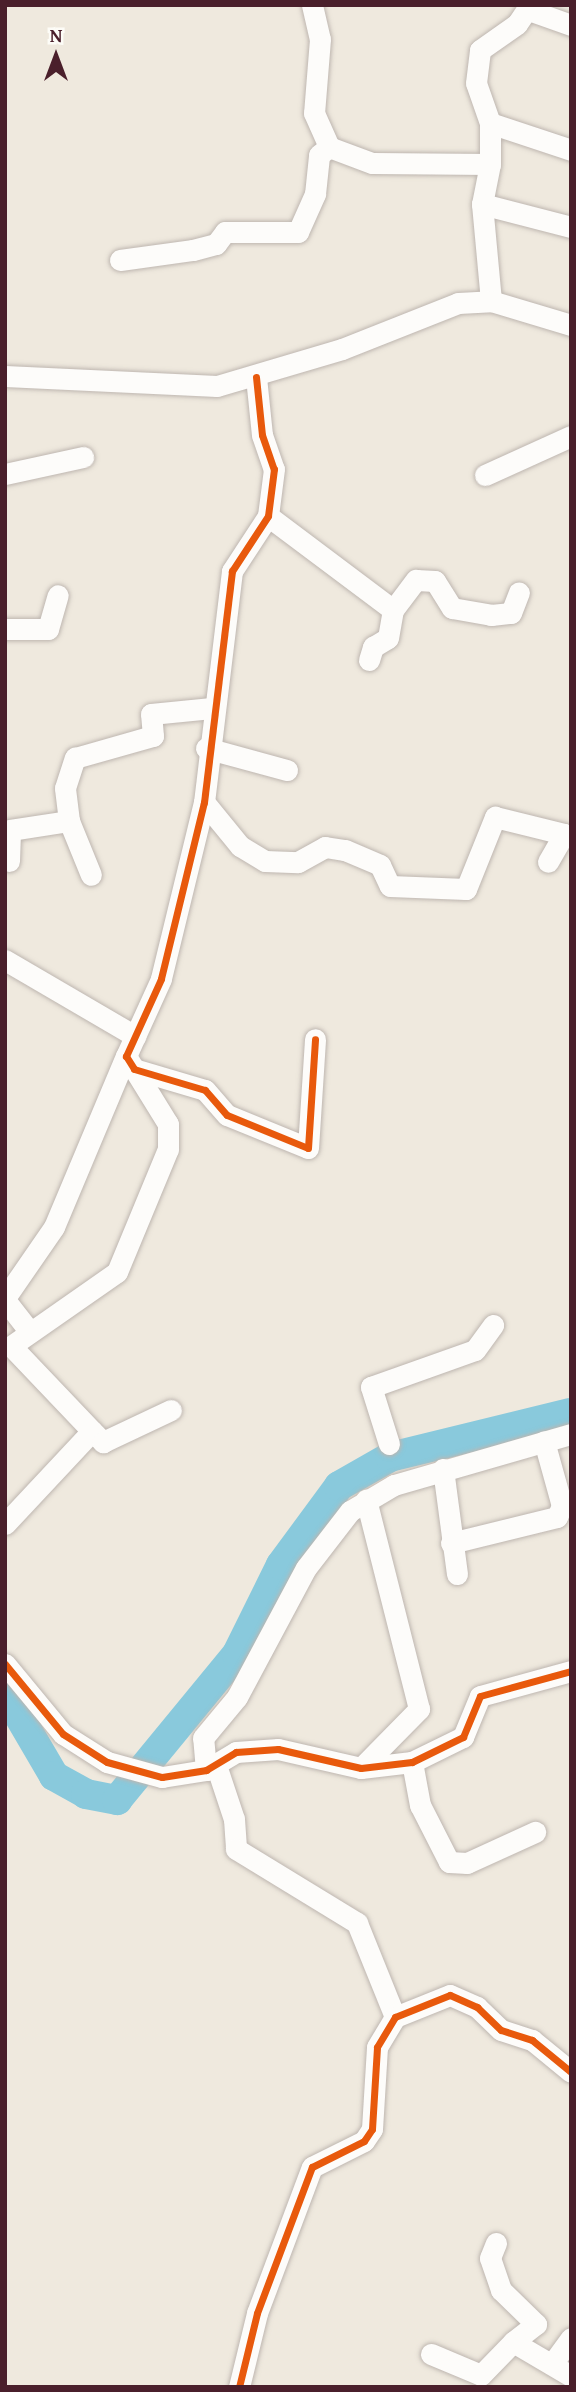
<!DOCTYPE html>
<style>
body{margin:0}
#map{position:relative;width:576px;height:2392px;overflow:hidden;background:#efe9de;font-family:"Gentium Book Plus",serif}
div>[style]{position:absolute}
.river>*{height:30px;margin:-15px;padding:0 15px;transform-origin:15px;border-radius:15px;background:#89c9dc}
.roads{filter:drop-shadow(0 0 2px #beb6b0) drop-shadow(0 0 2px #beb6b0)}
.minor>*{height:21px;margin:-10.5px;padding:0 10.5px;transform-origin:10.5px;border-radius:10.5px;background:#fdfcfa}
.cycleway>*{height:7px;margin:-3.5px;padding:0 3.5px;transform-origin:3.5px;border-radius:3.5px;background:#e8590c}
span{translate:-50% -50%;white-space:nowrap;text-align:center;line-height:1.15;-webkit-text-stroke:5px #fdfcf7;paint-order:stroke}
.frame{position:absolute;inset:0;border:7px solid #4a1f2b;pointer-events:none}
.north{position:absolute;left:21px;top:21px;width:70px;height:70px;-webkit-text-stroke:5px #fdfcf7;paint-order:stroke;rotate:0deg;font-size:19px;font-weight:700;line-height:28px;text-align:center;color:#4a1f2b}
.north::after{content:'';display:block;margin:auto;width:24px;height:32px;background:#4a1f2b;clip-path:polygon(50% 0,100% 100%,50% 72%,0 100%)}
</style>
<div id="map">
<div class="river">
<i style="left:5px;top:1692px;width:97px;rotate:59.7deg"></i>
<i style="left:54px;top:1776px;width:37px;rotate:29deg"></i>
<i style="left:86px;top:1794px;width:32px;rotate:11deg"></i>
<i style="left:117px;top:1800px;width:189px;rotate:-50.6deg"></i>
<i style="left:237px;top:1654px;width:99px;rotate:-63.7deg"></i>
<i style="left:281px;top:1565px;width:98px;rotate:-53.7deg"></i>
<i style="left:339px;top:1486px;width:59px;rotate:-29.6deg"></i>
<i style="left:390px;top:1457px;width:186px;rotate:-13.7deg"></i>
</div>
<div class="roads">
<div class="minor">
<i style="left:312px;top:5px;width:35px;rotate:77deg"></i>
<i style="left:320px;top:39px;width:74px;rotate:94.6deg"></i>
<i style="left:314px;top:113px;width:37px;rotate:66deg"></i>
<i style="left:329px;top:147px;width:46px;rotate:20.4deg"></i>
<i style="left:372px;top:163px;width:118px;rotate:0.5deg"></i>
<i style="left:490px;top:164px;width:41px;rotate:101.3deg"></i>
<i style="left:482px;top:204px;width:97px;rotate:84.7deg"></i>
<i style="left:529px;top:10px;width:45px;rotate:19.7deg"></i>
<i style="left:490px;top:123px;width:85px;rotate:18.4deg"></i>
<i style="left:490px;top:164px;width:41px;rotate:-90deg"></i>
<i style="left:490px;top:123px;width:42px;rotate:-109.3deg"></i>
<i style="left:476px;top:83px;width:33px;rotate:-83deg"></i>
<i style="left:480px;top:50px;width:45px;rotate:-35.1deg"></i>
<i style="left:517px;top:24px;width:23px;rotate:-56deg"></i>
<i style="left:482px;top:204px;width:92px;rotate:14.5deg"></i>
<i style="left:120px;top:260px;width:74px;rotate:-7.8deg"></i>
<i style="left:193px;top:250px;width:24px;rotate:-15deg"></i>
<i style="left:216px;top:244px;width:15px;rotate:-53deg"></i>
<i style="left:225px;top:232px;width:73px"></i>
<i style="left:298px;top:232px;width:42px;rotate:-65.9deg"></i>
<i style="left:315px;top:194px;width:39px;rotate:-84deg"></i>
<i style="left:319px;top:155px;width:13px;rotate:-39deg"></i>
<i style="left:5px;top:376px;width:212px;rotate:2.7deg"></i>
<i style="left:217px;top:386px;width:130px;rotate:-16.5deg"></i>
<i style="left:342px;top:349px;width:125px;rotate:-21.6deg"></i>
<i style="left:458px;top:303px;width:33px;rotate:-3deg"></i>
<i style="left:491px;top:301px;width:84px;rotate:16.7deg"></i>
<i style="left:256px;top:377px;width:58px;rotate:84.1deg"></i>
<i style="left:262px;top:435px;width:36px;rotate:71deg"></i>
<i style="left:274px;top:469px;width:47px;rotate:97.3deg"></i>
<i style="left:268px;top:516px;width:66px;rotate:123.2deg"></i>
<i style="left:232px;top:571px;width:233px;rotate:96.9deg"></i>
<i style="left:204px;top:802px;width:182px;rotate:103.7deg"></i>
<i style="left:161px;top:979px;width:85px;rotate:114.4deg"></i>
<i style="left:126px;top:1056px;width:15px;rotate:58deg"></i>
<i style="left:134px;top:1069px;width:74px;rotate:16.5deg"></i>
<i style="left:205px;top:1090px;width:33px;rotate:49deg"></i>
<i style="left:227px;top:1115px;width:87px;rotate:22.2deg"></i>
<i style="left:308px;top:1148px;width:109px;rotate:-86.3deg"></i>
<i style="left:5px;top:474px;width:80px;rotate:-12.3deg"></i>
<i style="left:485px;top:475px;width:94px;rotate:-24.4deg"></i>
<i style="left:268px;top:516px;width:156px;rotate:36.9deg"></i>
<i style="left:393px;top:610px;width:38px;rotate:-53deg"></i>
<i style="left:416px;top:580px;width:19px;rotate:3deg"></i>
<i style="left:435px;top:581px;width:32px;rotate:58deg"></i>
<i style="left:452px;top:608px;width:40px;rotate:10deg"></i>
<i style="left:491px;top:615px;width:20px;rotate:-6deg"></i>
<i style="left:511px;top:613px;width:22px;rotate:-69deg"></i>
<i style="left:5px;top:629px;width:43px"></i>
<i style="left:48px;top:629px;width:35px;rotate:-74deg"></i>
<i style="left:369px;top:660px;width:14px;rotate:-73deg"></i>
<i style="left:373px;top:647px;width:17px;rotate:-31deg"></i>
<i style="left:388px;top:638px;width:28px;rotate:-80deg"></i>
<i style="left:206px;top:748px;width:84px;rotate:15.2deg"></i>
<i style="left:204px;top:802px;width:57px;rotate:50.7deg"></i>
<i style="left:240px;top:846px;width:29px;rotate:31deg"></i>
<i style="left:265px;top:861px;width:33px;rotate:2deg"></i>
<i style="left:298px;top:862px;width:31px;rotate:-29deg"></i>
<i style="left:325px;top:847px;width:20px;rotate:9deg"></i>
<i style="left:345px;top:850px;width:38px;rotate:23deg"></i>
<i style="left:380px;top:865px;width:23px;rotate:65deg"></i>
<i style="left:390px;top:886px;width:76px;rotate:2.3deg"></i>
<i style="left:466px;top:889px;width:78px;rotate:-68.1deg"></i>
<i style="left:495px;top:817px;width:71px;rotate:13.8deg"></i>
<i style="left:564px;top:834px;width:32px;rotate:120deg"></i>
<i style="left:69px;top:821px;width:58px;rotate:67.8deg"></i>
<i style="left:9px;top:861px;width:31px;rotate:-88deg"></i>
<i style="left:10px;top:830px;width:60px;rotate:-8.7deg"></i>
<i style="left:69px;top:821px;width:33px;rotate:-97deg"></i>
<i style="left:65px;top:788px;width:32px;rotate:-72deg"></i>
<i style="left:75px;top:758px;width:81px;rotate:-15.8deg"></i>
<i style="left:153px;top:736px;width:22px;rotate:-95deg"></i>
<i style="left:151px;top:714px;width:61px;rotate:-5.6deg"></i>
<i style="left:5px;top:960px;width:151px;rotate:30.3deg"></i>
<i style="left:5px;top:1298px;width:86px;rotate:-55.4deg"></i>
<i style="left:54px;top:1227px;width:186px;rotate:-67.2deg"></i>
<i style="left:5px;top:1300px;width:39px;rotate:52deg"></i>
<i style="left:92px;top:1431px;width:117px;rotate:-133.6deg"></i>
<i style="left:11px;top:1346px;width:129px;rotate:-34.9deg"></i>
<i style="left:117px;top:1272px;width:133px;rotate:-67.5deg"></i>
<i style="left:168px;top:1149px;width:25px;rotate:-90deg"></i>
<i style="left:168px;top:1124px;width:65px;rotate:-121.7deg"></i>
<i style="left:389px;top:1444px;width:60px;rotate:-107.5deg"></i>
<i style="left:371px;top:1387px;width:110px;rotate:-19.6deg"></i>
<i style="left:475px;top:1350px;width:31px;rotate:-54deg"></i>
<i style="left:443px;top:1469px;width:106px;rotate:82.4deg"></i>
<i style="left:5px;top:1524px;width:127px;rotate:-46.9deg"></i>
<i style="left:92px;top:1431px;width:16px;rotate:45deg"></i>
<i style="left:103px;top:1442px;width:75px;rotate:-25.2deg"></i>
<i style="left:451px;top:1543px;width:109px;rotate:-13.8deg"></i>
<i style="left:557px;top:1517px;width:12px;rotate:-66deg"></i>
<i style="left:562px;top:1506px;width:67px;rotate:-105.5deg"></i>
<i style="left:5px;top:1664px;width:91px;rotate:50.4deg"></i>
<i style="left:63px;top:1734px;width:52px;rotate:32.5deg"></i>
<i style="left:107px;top:1762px;width:57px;rotate:15.3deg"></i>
<i style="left:162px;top:1777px;width:45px;rotate:-9deg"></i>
<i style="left:206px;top:1770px;width:35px;rotate:-31deg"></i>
<i style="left:236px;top:1752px;width:42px;rotate:-4.1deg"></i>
<i style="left:278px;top:1749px;width:85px;rotate:12.9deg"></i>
<i style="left:361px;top:1768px;width:51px;rotate:-6.7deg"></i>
<i style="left:412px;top:1762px;width:57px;rotate:-26.1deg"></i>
<i style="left:463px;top:1737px;width:44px;rotate:-67.5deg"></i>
<i style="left:480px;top:1696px;width:94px;rotate:-15.4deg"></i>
<i style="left:412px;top:1762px;width:44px;rotate:79.5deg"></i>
<i style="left:420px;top:1805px;width:64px;rotate:63deg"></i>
<i style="left:449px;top:1862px;width:18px;rotate:3deg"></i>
<i style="left:467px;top:1863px;width:75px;rotate:-24.5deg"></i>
<i style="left:216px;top:1765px;width:57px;rotate:71.6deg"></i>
<i style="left:234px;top:1819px;width:30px;rotate:86deg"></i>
<i style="left:236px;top:1849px;width:142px;rotate:31.4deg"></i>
<i style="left:357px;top:1923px;width:101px;rotate:68deg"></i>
<i style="left:361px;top:1768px;width:83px;rotate:-45.5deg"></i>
<i style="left:419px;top:1709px;width:216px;rotate:-104.2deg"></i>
<i style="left:206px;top:1770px;width:32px;rotate:-95deg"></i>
<i style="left:203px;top:1738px;width:53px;rotate:-50.3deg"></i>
<i style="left:237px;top:1697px;width:146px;rotate:-61.9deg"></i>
<i style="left:306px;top:1568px;width:72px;rotate:-52.3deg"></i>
<i style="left:350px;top:1511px;width:51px;rotate:-30.6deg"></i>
<i style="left:394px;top:1485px;width:184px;rotate:-16.1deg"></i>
<i style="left:496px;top:2243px;width:16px;rotate:112deg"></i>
<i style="left:490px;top:2258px;width:34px;rotate:71deg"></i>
<i style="left:501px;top:2290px;width:49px;rotate:44.2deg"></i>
<i style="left:536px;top:2324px;width:29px;rotate:142deg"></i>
<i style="left:431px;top:2354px;width:54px;rotate:22.8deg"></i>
<i style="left:481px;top:2375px;width:46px;rotate:-45.9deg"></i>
<i style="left:513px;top:2342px;width:67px;rotate:30.4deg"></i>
<i style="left:552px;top:2364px;width:32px;rotate:-54deg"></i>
<i style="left:239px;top:2387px;width:76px;rotate:-76.3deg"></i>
<i style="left:257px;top:2313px;width:156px;rotate:-69.4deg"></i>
<i style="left:312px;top:2167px;width:58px;rotate:-26.6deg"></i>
<i style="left:364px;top:2141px;width:14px;rotate:-56deg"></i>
<i style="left:372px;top:2129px;width:82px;rotate:-86.5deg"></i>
<i style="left:377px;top:2047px;width:35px;rotate:-59deg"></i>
<i style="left:395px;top:2017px;width:59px;rotate:-21.8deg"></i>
<i style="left:450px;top:1995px;width:30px;rotate:24deg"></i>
<i style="left:477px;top:2007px;width:33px;rotate:44deg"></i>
<i style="left:501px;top:2030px;width:33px;rotate:18deg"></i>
<i style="left:532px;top:2040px;width:50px;rotate:39.4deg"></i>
</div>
</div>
<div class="cycleway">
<i style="left:256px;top:377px;width:58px;rotate:84.1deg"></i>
<i style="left:262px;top:435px;width:36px;rotate:71deg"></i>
<i style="left:274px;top:469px;width:47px;rotate:97.3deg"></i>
<i style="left:268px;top:516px;width:66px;rotate:123.2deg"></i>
<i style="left:232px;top:571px;width:233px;rotate:96.9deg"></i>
<i style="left:204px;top:802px;width:182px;rotate:103.7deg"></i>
<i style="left:161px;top:979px;width:85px;rotate:114.4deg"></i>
<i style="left:126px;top:1056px;width:15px;rotate:58deg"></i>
<i style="left:134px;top:1069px;width:74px;rotate:16.5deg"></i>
<i style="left:205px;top:1090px;width:33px;rotate:49deg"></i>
<i style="left:227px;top:1115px;width:87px;rotate:22.2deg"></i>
<i style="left:308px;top:1148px;width:109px;rotate:-86.3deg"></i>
<i style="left:5px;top:1664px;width:91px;rotate:50.4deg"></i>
<i style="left:63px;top:1734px;width:52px;rotate:32.5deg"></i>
<i style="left:107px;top:1762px;width:57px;rotate:15.3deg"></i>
<i style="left:162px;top:1777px;width:45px;rotate:-9deg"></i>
<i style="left:206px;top:1770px;width:35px;rotate:-31deg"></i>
<i style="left:236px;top:1752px;width:42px;rotate:-4.1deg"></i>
<i style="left:278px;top:1749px;width:85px;rotate:12.9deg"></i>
<i style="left:361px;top:1768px;width:51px;rotate:-6.7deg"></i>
<i style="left:412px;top:1762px;width:57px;rotate:-26.1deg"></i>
<i style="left:463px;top:1737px;width:44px;rotate:-67.5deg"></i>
<i style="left:480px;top:1696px;width:94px;rotate:-15.4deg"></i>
<i style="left:239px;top:2387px;width:76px;rotate:-76.3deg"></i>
<i style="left:257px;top:2313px;width:156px;rotate:-69.4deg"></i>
<i style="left:312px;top:2167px;width:58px;rotate:-26.6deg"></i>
<i style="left:364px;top:2141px;width:14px;rotate:-56deg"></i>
<i style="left:372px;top:2129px;width:82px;rotate:-86.5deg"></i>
<i style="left:377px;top:2047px;width:35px;rotate:-59deg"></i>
<i style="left:395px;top:2017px;width:59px;rotate:-21.8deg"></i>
<i style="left:450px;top:1995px;width:30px;rotate:24deg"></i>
<i style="left:477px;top:2007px;width:33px;rotate:44deg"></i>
<i style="left:501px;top:2030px;width:33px;rotate:18deg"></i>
<i style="left:532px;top:2040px;width:50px;rotate:39.4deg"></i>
</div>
<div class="frame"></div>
<div class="north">N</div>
</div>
